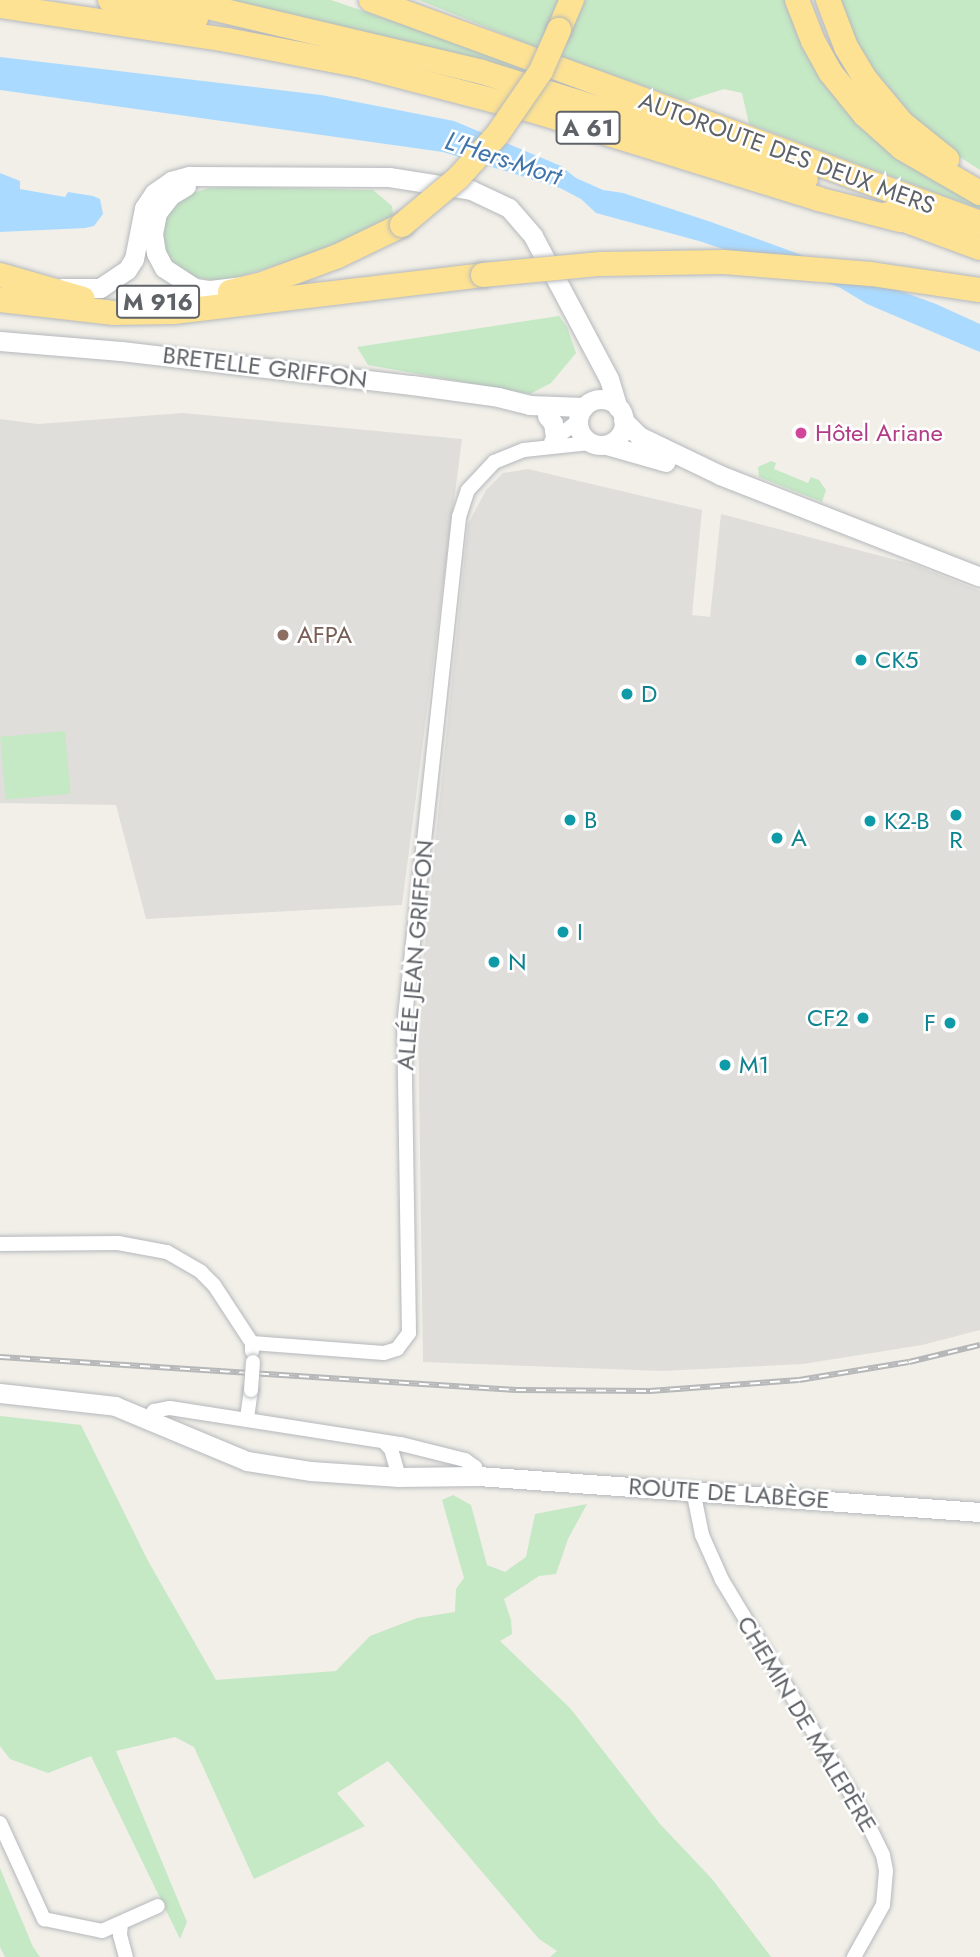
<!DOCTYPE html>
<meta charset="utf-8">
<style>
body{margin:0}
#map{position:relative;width:980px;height:1957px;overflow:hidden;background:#f1efe8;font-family:Jost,sans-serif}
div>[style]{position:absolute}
.industrial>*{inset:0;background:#e0deda}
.green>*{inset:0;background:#c5e8c5;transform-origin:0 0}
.water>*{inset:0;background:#aadaff}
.roads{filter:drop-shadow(0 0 2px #b5b8bc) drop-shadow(0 0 2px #b5b8bc)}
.street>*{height:14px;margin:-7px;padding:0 7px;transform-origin:7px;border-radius:7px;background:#fff}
.secondary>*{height:19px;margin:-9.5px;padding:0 9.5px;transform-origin:9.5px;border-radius:9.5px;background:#fff}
.secondary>.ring{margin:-9.5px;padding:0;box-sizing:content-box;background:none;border:19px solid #fff;border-radius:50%}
.highway>*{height:24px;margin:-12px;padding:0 12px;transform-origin:12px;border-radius:12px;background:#fde293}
.rail>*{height:6px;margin-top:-3px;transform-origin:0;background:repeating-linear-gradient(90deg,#fff 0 10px,#b6b7b8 0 20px);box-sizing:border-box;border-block:2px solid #b6b7b8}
.bridges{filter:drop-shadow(0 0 2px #b5b8bc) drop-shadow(0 0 2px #b5b8bc)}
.street-bridge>*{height:14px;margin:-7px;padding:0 7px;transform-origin:7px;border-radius:7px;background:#fff}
.highway-bridge>*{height:24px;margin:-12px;padding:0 12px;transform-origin:12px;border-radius:12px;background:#fde293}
.dots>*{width:19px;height:19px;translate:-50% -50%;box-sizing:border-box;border:4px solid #fff;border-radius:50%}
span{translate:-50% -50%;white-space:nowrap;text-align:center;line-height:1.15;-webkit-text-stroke:5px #fff;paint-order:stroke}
.shield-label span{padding:2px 5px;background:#fff;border:2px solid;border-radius:5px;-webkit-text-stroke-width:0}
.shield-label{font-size:23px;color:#5f6368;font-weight:700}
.street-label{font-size:24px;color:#5f6368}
.hotel-label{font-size:24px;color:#b23c85}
.left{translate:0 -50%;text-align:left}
.education-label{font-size:24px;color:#785e54}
.culture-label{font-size:24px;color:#0d838f}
.right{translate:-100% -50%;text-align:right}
.water-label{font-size:26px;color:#4174aa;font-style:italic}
</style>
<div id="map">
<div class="industrial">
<i style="clip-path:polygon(183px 413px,462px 439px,402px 905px,146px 919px,116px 805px,0 803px,0 419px,38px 424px)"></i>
<i style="clip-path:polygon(528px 469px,702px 510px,692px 615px,710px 617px,721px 514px,915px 565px,980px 591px,980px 1330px,922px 1345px,803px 1364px,662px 1371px,423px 1362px,418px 1010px,468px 524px,486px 490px,503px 473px)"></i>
</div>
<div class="green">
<i style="clip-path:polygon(214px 0,331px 0,530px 68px,526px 75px)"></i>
<i style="clip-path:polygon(419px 0,561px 0,540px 49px)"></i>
<i style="clip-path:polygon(585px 0,788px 0,800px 33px,980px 202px,980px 209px,749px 124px,742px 93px,724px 89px,686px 101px,559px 56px)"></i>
<i style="clip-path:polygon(839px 0,980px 0,980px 170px,935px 141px,883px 88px,855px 42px)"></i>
<i style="clip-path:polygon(241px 187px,373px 190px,392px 206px,393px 214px,389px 224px,324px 251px,241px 276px,216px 281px,195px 277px,175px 266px,162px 249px,163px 226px,170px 208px,186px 195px,209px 188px)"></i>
<i style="clip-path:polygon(559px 316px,567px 327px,576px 353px,551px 383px,530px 394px,368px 365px,357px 347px)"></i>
<i style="clip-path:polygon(771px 461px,776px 463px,774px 469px,808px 483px,811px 477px,819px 480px,826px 490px,822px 502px,759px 477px,758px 467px)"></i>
<i style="left:65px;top:731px;width:63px;height:65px;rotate:85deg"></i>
<i style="clip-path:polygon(0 1416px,81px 1425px,147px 1559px,216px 1680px,336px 1671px,370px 1636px,417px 1618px,455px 1612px,456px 1589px,464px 1578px,442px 1500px,453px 1495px,471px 1505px,487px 1565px,505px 1572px,526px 1557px,535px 1514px,587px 1504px,568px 1539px,556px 1574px,539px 1576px,504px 1599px,511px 1620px,512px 1634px,500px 1641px,570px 1708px,660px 1824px,712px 1879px,771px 1957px,550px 1957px,557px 1951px,539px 1939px,388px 1761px,337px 1793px,365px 1826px,254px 1879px,194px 1747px,175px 1737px,116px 1751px,187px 1922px,180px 1939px,91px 1756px,48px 1773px,10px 1759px,0 1746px)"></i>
<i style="clip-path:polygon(0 1868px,33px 1947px,40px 1957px,5px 1957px,0 1947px)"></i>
</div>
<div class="water">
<i style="clip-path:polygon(0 57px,321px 95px,454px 121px,561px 166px,576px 178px,603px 190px,623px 193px,711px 222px,936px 304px,980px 324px,980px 352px,867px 304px,839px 287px,699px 241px,596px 213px,581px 199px,560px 188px,443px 152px,0 90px)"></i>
<i style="clip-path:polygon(0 173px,20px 181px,20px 189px,65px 197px,68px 192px,93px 196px,100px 199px,103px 214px,94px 226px,85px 228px,0 232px)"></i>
</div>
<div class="roads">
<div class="street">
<i style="left:551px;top:442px;width:34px;rotate:-38deg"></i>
<i style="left:0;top:1244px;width:118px;rotate:-0.5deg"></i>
<i style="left:118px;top:1243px;width:50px;rotate:10.4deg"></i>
<i style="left:167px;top:1252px;width:39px;rotate:30deg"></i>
<i style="left:201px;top:1272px;width:18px;rotate:45deg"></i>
<i style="left:214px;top:1285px;width:69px;rotate:56.8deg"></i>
<i style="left:252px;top:1343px;width:8px;rotate:90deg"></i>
<i style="left:252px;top:1343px;width:132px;rotate:4.3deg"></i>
<i style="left:384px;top:1353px;width:14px;rotate:-17deg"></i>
<i style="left:397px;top:1349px;width:20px;rotate:-53deg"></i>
<i style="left:409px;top:1333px;width:307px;rotate:-90.9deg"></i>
<i style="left:404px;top:1026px;width:512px;rotate:-83.83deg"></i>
<i style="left:459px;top:517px;width:28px;rotate:-72deg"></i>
<i style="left:468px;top:490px;width:38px;rotate:-47deg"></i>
<i style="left:494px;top:462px;width:32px;rotate:-22deg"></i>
<i style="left:524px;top:450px;width:66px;rotate:-6.1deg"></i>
<i style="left:149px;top:1418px;width:9px;rotate:-54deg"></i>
<i style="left:154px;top:1411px;width:16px;rotate:-11deg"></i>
<i style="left:170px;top:1408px;width:234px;rotate:8.9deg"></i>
<i style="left:401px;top:1444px;width:66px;rotate:14deg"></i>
<i style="left:465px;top:1460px;width:12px;rotate:35deg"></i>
<i style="left:475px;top:1467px;width:9px;rotate:72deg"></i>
<i style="left:247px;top:1418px;width:28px;rotate:-82deg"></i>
<i style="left:386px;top:1444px;width:7px;rotate:45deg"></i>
<i style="left:391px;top:1449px;width:29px;rotate:74deg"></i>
<i style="left:693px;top:1490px;width:46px;rotate:78.7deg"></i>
<i style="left:702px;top:1535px;width:49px;rotate:66deg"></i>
<i style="left:722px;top:1580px;width:273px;rotate:58.9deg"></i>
<i style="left:863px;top:1814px;width:46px;rotate:64deg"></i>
<i style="left:883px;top:1855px;width:16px;rotate:79deg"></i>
<i style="left:886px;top:1871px;width:34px;rotate:95deg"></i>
<i style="left:883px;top:1905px;width:60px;rotate:119.1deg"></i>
<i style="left:0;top:1823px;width:106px;rotate:65.4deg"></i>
<i style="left:44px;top:1919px;width:59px;rotate:11.7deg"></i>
<i style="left:102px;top:1931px;width:61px;rotate:-24.1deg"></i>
<i style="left:121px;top:1923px;width:12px;rotate:95deg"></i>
<i style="left:120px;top:1935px;width:23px;rotate:75deg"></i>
</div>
<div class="secondary">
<i style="left:186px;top:186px;width:17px;rotate:149deg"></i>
<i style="left:171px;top:195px;width:23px;rotate:128deg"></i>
<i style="left:157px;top:213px;width:21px;rotate:101deg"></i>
<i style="left:153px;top:234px;width:19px;rotate:81deg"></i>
<i style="left:156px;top:253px;width:17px;rotate:62deg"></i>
<i style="left:164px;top:268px;width:37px;rotate:33deg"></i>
<i style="left:195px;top:288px;width:15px;rotate:8deg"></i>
<i style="left:210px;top:290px;width:34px;rotate:-7deg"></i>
<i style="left:62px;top:288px;width:38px"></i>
<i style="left:100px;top:288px;width:32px;rotate:-34deg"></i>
<i style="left:127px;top:270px;width:13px;rotate:-58deg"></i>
<i style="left:134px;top:259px;width:52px;rotate:-78.9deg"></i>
<i style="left:144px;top:208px;width:18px;rotate:-56deg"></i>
<i style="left:154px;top:193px;width:21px;rotate:-35deg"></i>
<i style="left:171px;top:181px;width:19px;rotate:-16deg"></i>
<i style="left:189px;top:176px;width:200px;rotate:0.3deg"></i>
<i style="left:389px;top:177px;width:83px;rotate:9deg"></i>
<i style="left:471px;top:190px;width:42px;rotate:25.3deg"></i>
<i style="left:509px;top:208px;width:37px;rotate:49deg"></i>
<i style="left:533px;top:236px;width:162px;rotate:62deg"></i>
<i style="left:609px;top:379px;width:30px;rotate:73deg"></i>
<i style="left:0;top:341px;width:121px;rotate:4.7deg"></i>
<i style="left:121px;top:351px;width:293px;rotate:6.7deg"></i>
<i style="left:412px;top:385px;width:87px;rotate:7.9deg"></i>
<i style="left:498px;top:397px;width:32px;rotate:14deg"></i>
<i style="left:529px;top:405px;width:55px;rotate:2.1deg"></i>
<i class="ring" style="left:578px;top:399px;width:27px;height:27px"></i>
<i style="left:547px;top:416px;width:9px;rotate:49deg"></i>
<i style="left:553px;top:423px;width:15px;rotate:82deg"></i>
<i style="left:623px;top:420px;width:23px;rotate:45deg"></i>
<i style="left:639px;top:436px;width:90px;rotate:25.7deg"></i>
<i style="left:720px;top:475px;width:279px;rotate:21.4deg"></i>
<i style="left:607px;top:445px;width:61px;rotate:16.1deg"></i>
<i style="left:0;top:1393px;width:116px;rotate:6.4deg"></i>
<i style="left:115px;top:1406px;width:143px;rotate:22.6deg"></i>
<i style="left:247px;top:1461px;width:65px;rotate:8.9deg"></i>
<i style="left:311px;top:1471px;width:88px;rotate:3.9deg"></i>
<i style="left:399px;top:1477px;width:79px;rotate:-0.7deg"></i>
<i style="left:478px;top:1476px;width:503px;rotate:4.1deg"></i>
</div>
<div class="highway">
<i style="left:110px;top:0;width:88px;rotate:11.8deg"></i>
<i style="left:178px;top:0;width:312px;rotate:13.3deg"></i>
<i style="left:482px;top:72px;width:217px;rotate:17.4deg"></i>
<i style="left:689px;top:137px;width:124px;rotate:19.7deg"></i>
<i style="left:371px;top:0;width:649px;rotate:20.11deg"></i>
<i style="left:797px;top:0;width:44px;rotate:68.7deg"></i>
<i style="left:813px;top:41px;width:35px;rotate:61deg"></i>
<i style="left:830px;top:72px;width:55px;rotate:50.9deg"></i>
<i style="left:865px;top:115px;width:50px;rotate:41.7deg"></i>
<i style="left:902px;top:148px;width:90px;rotate:30deg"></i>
<i style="left:828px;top:0;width:50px;rotate:69deg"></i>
<i style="left:846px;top:47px;width:39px;rotate:59deg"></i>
<i style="left:866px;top:80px;width:56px;rotate:50.1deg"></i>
<i style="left:902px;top:123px;width:58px;rotate:38.7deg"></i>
<i style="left:0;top:6px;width:230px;rotate:8.5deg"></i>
<i style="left:227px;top:40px;width:132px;rotate:10.9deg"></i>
<i style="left:357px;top:65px;width:190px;rotate:14.6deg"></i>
<i style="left:541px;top:113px;width:290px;rotate:17.2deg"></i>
<i style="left:818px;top:199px;width:85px;rotate:14.4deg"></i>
<i style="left:559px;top:30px;width:33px;rotate:-67deg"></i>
<i style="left:888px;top:214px;width:98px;rotate:20.3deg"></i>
<i style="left:0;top:275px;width:86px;rotate:16.1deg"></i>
<i style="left:230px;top:292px;width:36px;rotate:-14deg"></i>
<i style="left:265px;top:283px;width:78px;rotate:-20.3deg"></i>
<i style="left:338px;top:256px;width:71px;rotate:-25.8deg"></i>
<i style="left:0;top:300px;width:115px;rotate:6.5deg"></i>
<i style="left:114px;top:313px;width:60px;rotate:-1deg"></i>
<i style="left:174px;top:312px;width:311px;rotate:-6.8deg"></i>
</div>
</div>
<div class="rail">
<i style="left:0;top:1357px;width:517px;rotate:3.66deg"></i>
<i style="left:516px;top:1390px;width:134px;rotate:0.4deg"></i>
<i style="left:650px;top:1391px;width:149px;rotate:-4.2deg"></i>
<i style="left:799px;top:1380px;width:111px;rotate:-9.3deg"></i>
<i style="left:909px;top:1362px;width:73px;rotate:-13.5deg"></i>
</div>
<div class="bridges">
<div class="street-bridge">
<i style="left:251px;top:1390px;width:28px;rotate:-86deg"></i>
</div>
<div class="highway-bridge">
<i style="left:402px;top:225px;width:73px;rotate:-40deg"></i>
<i style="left:458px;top:178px;width:58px;rotate:-47.8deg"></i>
<i style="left:497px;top:135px;width:78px;rotate:-55.5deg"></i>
<i style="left:541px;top:71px;width:45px;rotate:-66.3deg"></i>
<i style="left:483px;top:275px;width:118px;rotate:-5.4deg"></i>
<i style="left:600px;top:264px;width:124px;rotate:-0.9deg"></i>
<i style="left:724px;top:262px;width:147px;rotate:4.7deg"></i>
<i style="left:871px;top:274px;width:110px;rotate:8.4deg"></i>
</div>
</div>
<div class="dots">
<i style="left:801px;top:433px;background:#d1479c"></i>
<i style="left:283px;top:635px;background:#8d6e63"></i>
<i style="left:861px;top:660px;background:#0f9aa8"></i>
<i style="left:627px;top:694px;background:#0f9aa8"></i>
<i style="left:956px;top:815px;background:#0f9aa8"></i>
<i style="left:570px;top:820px;background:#0f9aa8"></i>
<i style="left:870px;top:821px;background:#0f9aa8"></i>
<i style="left:777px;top:838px;background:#0f9aa8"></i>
<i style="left:563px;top:932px;background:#0f9aa8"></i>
<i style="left:494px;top:962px;background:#0f9aa8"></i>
<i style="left:863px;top:1018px;background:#0f9aa8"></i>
<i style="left:950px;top:1023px;background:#0f9aa8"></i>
<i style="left:725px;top:1065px;background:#0f9aa8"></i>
</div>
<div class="shield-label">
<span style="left:588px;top:128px">A 61</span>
<span style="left:158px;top:302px">M 916</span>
</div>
<div class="street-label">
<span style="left:787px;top:153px;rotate:20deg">AUTOROUTE DES DEUX MERS</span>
<span style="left:265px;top:367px;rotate:7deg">BRETELLE GRIFFON</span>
<span style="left:415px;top:955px;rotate:-85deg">ALLÉE JEAN GRIFFON</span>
<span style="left:729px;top:1493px;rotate:4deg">ROUTE DE LABÈGE</span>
<span style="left:807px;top:1724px;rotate:59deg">CHEMIN DE MALEPÈRE</span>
</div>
<div class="hotel-label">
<span class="left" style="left:815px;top:433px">Hôtel Ariane</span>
</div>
<div class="education-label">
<span class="left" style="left:297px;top:635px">AFPA</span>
</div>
<div class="culture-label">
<span class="left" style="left:875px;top:660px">CK5</span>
<span class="left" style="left:641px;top:694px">D</span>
<span class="left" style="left:584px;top:820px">B</span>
<span class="left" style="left:884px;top:821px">K2-B</span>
<span class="left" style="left:791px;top:838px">A</span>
<span style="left:956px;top:840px">R</span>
<span class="left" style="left:577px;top:932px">I</span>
<span class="left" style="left:508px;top:962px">N</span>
<span class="right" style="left:849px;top:1018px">CF2</span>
<span class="right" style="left:936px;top:1023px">F</span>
<span class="left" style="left:739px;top:1065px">M1</span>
</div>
<div class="water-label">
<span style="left:503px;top:159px;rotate:18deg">L'Hers-Mort</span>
</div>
</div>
